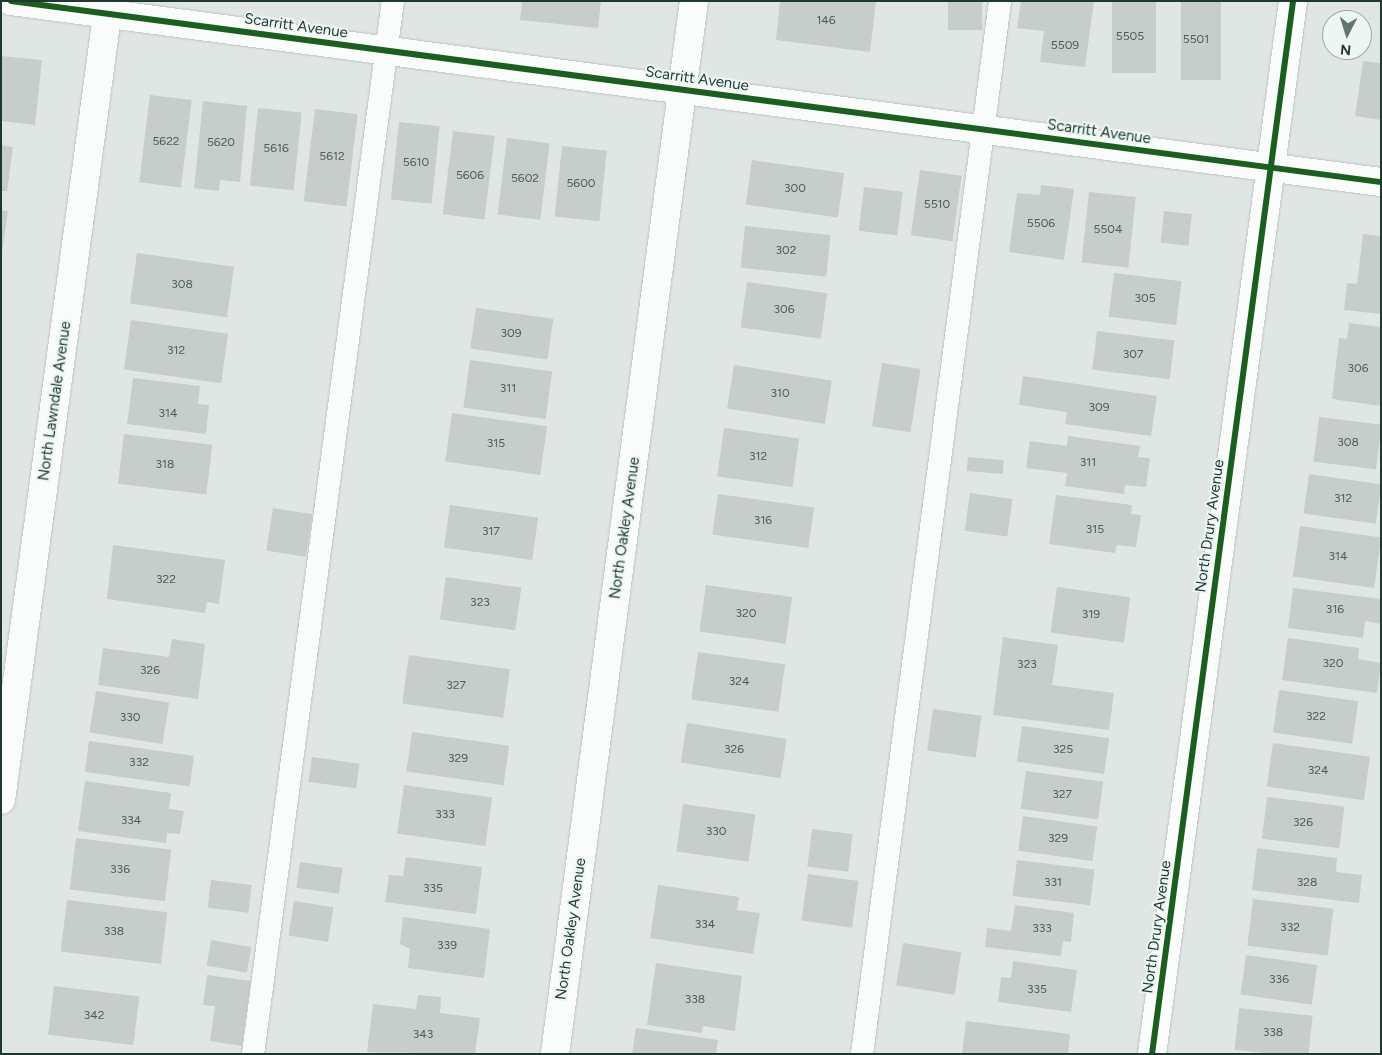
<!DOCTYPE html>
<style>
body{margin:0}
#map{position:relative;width:1382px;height:1055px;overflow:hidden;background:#e0e6e3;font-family:Figtree,sans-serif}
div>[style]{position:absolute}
.building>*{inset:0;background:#c7cdcb;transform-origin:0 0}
.roads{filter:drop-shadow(0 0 1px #bdc3c0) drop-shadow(0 0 1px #bdc3c0)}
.lane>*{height:22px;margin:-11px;padding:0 11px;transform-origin:11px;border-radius:11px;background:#fafbfb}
.street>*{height:28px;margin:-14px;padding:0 14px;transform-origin:14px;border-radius:14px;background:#fafbfb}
.cycleway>*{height:6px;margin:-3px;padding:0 3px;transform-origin:3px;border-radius:3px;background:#1b5e20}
span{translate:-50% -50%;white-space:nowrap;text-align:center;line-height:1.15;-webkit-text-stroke:4px #edf6f2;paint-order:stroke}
.number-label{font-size:12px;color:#4a5e59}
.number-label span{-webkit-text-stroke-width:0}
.street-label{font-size:15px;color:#1f3832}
.frame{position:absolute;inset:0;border:2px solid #1f3832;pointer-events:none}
.north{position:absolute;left:1322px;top:10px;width:50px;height:50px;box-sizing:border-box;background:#edf6f2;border:1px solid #9baaa5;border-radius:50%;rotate:185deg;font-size:14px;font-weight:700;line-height:20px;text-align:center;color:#1f3832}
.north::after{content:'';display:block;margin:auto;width:18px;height:22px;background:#637570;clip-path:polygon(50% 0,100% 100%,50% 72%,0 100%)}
</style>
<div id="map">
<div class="building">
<i style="clip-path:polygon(522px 1px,601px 1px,598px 28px,520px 20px)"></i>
<i style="clip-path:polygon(780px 1px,876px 1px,870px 52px,776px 40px)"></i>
<i style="left:948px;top:1px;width:34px;height:29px"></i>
<i style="clip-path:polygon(1021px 1px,1094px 1px,1085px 67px,1040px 62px,1044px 31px,1017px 28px)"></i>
<i style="left:1112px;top:1px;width:44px;height:72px"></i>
<i style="left:1181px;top:1px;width:40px;height:79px"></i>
<i style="clip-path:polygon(1px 56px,42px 60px,35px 125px,1px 121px)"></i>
<i style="clip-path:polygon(1363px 61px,1381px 63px,1381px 120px,1355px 116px)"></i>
<i style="left:150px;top:95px;width:42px;height:88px;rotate:7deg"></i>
<i style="clip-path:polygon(203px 101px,247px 106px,240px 182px,220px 180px,219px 191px,194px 188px)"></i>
<i style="left:258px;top:108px;width:44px;height:78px;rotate:6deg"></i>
<i style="left:315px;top:109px;width:43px;height:93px;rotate:7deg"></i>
<i style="left:399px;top:122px;width:41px;height:78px;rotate:6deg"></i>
<i style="left:453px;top:131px;width:42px;height:84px;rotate:7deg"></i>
<i style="left:507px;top:138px;width:43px;height:77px;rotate:7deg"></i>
<i style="clip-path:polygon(1px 145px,13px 147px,7px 191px,1px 191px)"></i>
<i style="left:562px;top:146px;width:45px;height:71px;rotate:6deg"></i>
<i style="left:752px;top:160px;width:93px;height:45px;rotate:8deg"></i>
<i style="left:920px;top:170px;width:42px;height:66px;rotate:8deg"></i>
<i style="clip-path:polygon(1041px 185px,1074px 189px,1064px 260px,1009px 252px,1017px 193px,1040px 195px)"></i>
<i style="left:864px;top:187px;width:39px;height:44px;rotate:7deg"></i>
<i style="left:1089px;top:192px;width:47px;height:71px;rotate:6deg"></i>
<i style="clip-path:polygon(1px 210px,8px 211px,2px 252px,1px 252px)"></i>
<i style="left:1164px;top:211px;width:28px;height:32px;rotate:6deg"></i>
<i style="left:745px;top:226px;width:86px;height:42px;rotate:6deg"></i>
<i style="clip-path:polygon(1363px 234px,1381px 236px,1381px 314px,1344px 310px,1347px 283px,1357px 284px)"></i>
<i style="left:137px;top:253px;width:98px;height:51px;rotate:8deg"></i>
<i style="left:1114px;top:273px;width:68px;height:44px;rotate:7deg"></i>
<i style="left:747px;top:282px;width:81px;height:46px;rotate:8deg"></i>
<i style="left:476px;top:308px;width:78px;height:41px;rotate:8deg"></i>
<i style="left:131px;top:320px;width:98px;height:50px;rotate:8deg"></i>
<i style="clip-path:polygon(1349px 323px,1381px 327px,1381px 406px,1332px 399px,1339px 338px,1347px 339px)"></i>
<i style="left:1097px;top:331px;width:78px;height:39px;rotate:7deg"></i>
<i style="left:470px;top:360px;width:83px;height:48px;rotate:8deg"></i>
<i style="left:882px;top:363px;width:39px;height:64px;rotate:9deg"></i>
<i style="left:734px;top:365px;width:99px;height:44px;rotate:9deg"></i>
<i style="clip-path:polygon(1023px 376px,1157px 396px,1151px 436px,1065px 424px,1067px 412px,1019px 405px)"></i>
<i style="clip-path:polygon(133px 378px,200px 386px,198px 404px,209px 405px,206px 434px,127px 424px)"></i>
<i style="left:452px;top:413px;width:96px;height:49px;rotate:8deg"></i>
<i style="left:1319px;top:417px;width:63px;height:45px;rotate:7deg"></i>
<i style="left:724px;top:428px;width:76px;height:49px;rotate:8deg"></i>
<i style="left:124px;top:434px;width:89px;height:50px;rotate:7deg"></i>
<i style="clip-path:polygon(1068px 436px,1140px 446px,1138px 457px,1150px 458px,1146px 487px,1125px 485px,1124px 494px,1065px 486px,1067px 473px,1026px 468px,1030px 441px,1067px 446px)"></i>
<i style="left:968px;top:457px;width:36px;height:14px;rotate:5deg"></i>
<i style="left:1309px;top:474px;width:73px;height:40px;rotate:8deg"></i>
<i style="left:970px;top:493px;width:43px;height:38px;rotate:8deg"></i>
<i style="left:718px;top:494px;width:97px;height:41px;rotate:8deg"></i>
<i style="clip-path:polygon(1056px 495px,1132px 505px,1131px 514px,1141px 515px,1136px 547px,1117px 545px,1115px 553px,1049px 544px)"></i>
<i style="left:450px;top:505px;width:89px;height:43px;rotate:8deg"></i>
<i style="left:273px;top:508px;width:40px;height:43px;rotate:9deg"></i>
<i style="left:1300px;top:526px;width:82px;height:51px;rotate:8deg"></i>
<i style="clip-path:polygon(113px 545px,225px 560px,219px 604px,207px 602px,205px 613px,107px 599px)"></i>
<i style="left:446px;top:577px;width:76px;height:43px;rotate:8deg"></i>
<i style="left:706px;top:585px;width:87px;height:47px;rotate:8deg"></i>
<i style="left:1057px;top:587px;width:74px;height:46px;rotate:8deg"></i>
<i style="clip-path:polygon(1293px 588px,1381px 599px,1381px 624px,1365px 621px,1363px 638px,1288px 628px)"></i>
<i style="clip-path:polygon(1003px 637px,1058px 645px,1052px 685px,1114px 693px,1109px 730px,993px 715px)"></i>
<i style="clip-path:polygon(1288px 638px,1359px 648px,1358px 659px,1381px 663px,1377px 693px,1282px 680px)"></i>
<i style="clip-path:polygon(172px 639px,205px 644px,198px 699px,98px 685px,103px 648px,169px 657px)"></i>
<i style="left:698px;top:652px;width:88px;height:48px;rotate:8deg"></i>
<i style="left:409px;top:655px;width:102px;height:49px;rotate:8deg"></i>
<i style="left:1279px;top:690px;width:80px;height:43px;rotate:8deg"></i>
<i style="left:96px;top:691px;width:74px;height:42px;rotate:9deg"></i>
<i style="left:933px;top:709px;width:49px;height:42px;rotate:8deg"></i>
<i style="left:687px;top:723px;width:101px;height:40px;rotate:9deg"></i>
<i style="left:1022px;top:726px;width:88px;height:36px;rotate:8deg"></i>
<i style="left:412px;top:732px;width:98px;height:40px;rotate:8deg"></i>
<i style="left:89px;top:741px;width:106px;height:31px;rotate:8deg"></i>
<i style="left:1273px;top:743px;width:98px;height:44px;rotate:8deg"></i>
<i style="left:312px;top:757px;width:48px;height:25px;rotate:8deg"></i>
<i style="left:1026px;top:771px;width:78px;height:38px;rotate:8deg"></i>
<i style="clip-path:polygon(85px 781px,171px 793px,169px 809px,184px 811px,180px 834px,167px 833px,166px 843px,78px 831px)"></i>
<i style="left:404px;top:785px;width:89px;height:49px;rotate:8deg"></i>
<i style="left:1267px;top:797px;width:78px;height:42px;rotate:7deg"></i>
<i style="left:683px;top:804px;width:73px;height:48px;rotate:8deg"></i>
<i style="left:1023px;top:816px;width:75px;height:35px;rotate:8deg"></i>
<i style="left:812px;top:829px;width:41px;height:38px;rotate:7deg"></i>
<i style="left:76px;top:838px;width:96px;height:52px;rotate:7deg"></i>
<i style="clip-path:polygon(1257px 848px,1337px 858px,1336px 872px,1362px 875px,1359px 903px,1252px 890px)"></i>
<i style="clip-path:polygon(406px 857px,482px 867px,476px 914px,385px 902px,389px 875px,403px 876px)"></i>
<i style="left:1017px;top:860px;width:78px;height:36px;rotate:7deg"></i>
<i style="left:300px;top:862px;width:43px;height:26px;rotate:8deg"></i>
<i style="left:808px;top:874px;width:51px;height:47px;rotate:8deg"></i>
<i style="left:211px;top:880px;width:41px;height:28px;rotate:7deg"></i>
<i style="clip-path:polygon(658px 885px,739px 897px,737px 910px,760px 913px,753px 954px,650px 938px)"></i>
<i style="left:1253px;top:899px;width:81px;height:47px;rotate:7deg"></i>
<i style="left:67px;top:900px;width:101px;height:52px;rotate:7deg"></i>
<i style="left:294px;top:901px;width:40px;height:35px;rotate:9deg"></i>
<i style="clip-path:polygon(1015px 905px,1074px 913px,1071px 942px,1063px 941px,1061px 956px,985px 947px,987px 928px,1011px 931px)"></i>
<i style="clip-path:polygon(403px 917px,490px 929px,484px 978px,408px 968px,410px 949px,400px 944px)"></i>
<i style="left:211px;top:940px;width:41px;height:26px;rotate:10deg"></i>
<i style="left:903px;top:943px;width:59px;height:43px;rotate:9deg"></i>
<i style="left:1246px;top:955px;width:72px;height:40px;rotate:8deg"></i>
<i style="clip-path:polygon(1013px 961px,1077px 970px,1071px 1012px,998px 1002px,1001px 977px,1011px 978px)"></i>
<i style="clip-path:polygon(656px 963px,742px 976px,735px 1031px,703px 1026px,702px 1033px,647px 1025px)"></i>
<i style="clip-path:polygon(207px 975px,251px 981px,242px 1046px,210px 1041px,215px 1006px,203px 1005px)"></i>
<i style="left:54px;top:986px;width:86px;height:49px;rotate:7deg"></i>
<i style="clip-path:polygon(418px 995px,441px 997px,440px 1013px,480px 1018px,475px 1054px,367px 1052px,373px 1004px,416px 1009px)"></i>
<i style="left:1239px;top:1008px;width:74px;height:42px;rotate:6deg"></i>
<i style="clip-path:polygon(966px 1021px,1070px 1034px,1068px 1054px,962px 1054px)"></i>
<i style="clip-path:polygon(636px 1028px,718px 1040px,716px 1054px,632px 1054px)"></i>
</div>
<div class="roads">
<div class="lane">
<i style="left:253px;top:1054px;width:1062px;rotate:-82.43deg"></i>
<i style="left:862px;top:1054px;width:1062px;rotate:-82.53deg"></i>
</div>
<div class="street">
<i style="left:11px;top:1px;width:1382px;rotate:7.53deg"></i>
<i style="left:1px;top:800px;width:806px;rotate:-82.3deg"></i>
<i style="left:555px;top:1054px;width:1062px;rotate:-82.48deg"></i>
<i style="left:1152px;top:1054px;width:1062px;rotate:-82.37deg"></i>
</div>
</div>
<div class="cycleway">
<i style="left:11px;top:1px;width:1382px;rotate:7.53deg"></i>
<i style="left:1152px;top:1054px;width:1062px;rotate:-82.37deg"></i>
</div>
<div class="number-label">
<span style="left:826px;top:21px">146</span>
<span style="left:1130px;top:37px">5505</span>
<span style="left:1196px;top:40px">5501</span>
<span style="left:1065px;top:46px">5509</span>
<span style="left:166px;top:142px">5622</span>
<span style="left:221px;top:143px">5620</span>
<span style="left:276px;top:149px">5616</span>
<span style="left:332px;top:157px">5612</span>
<span style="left:416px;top:163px">5610</span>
<span style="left:470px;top:176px">5606</span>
<span style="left:525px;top:179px">5602</span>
<span style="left:581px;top:184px">5600</span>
<span style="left:795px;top:189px">300</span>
<span style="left:937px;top:205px">5510</span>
<span style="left:1041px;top:224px">5506</span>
<span style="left:1108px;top:230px">5504</span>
<span style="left:786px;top:251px">302</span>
<span style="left:182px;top:285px">308</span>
<span style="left:1145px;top:299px">305</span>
<span style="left:784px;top:310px">306</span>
<span style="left:511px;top:334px">309</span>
<span style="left:176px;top:351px">312</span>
<span style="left:1133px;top:355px">307</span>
<span style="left:1358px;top:369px">306</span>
<span style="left:508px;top:389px">311</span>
<span style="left:780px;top:394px">310</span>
<span style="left:1099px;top:408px">309</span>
<span style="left:168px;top:414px">314</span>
<span style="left:1348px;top:443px">308</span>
<span style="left:496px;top:444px">315</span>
<span style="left:758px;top:457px">312</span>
<span style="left:1088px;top:463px">311</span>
<span style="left:165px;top:465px">318</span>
<span style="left:1343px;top:499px">312</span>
<span style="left:763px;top:521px">316</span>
<span style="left:1095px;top:530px">315</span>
<span style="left:491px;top:532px">317</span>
<span style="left:1338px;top:557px">314</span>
<span style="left:166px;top:580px">322</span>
<span style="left:480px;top:603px">323</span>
<span style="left:1335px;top:610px">316</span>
<span style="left:746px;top:614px">320</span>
<span style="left:1091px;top:615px">319</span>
<span style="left:1333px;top:664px">320</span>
<span style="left:1027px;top:665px">323</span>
<span style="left:150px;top:671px">326</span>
<span style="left:739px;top:682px">324</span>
<span style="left:456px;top:686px">327</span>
<span style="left:1316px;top:717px">322</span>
<span style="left:130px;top:718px">330</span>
<span style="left:734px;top:750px">326</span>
<span style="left:1063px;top:750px">325</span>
<span style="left:458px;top:759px">329</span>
<span style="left:139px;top:763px">332</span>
<span style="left:1318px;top:771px">324</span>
<span style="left:1062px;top:795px">327</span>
<span style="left:445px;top:815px">333</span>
<span style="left:131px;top:821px">334</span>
<span style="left:1303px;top:823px">326</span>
<span style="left:716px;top:832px">330</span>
<span style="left:1058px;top:839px">329</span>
<span style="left:120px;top:870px">336</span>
<span style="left:1053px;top:883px">331</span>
<span style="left:1307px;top:883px">328</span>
<span style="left:433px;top:889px">335</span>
<span style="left:705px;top:925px">334</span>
<span style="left:1290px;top:928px">332</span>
<span style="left:1042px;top:929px">333</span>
<span style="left:114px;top:932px">338</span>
<span style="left:447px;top:946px">339</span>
<span style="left:1279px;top:980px">336</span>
<span style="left:1037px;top:990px">335</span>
<span style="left:695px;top:1000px">338</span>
<span style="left:94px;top:1016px">342</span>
<span style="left:1273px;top:1033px">338</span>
<span style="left:423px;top:1035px">343</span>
</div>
<div class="street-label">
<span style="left:296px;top:26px;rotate:8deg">Scarritt Avenue</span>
<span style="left:697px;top:79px;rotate:8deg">Scarritt Avenue</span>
<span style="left:1099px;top:132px;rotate:8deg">Scarritt Avenue</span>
<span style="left:55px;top:401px;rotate:-82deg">North Lawndale Avenue</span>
<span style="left:1210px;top:526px;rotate:-82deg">North Drury Avenue</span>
<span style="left:625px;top:528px;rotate:-82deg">North Oakley Avenue</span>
<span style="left:1157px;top:927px;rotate:-82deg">North Drury Avenue</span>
<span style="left:571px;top:929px;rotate:-82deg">North Oakley Avenue</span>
</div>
<div class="frame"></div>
<div class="north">N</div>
</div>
